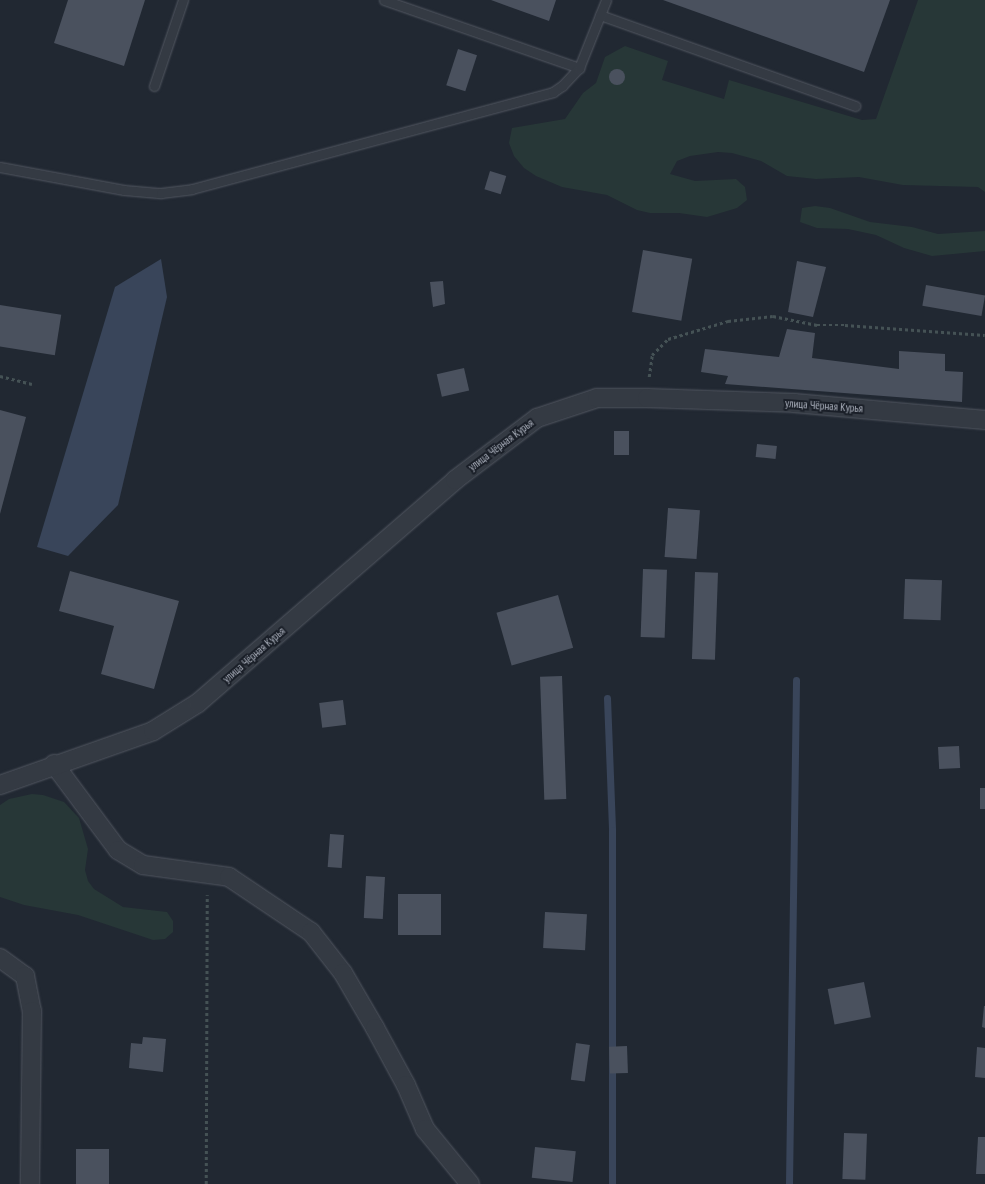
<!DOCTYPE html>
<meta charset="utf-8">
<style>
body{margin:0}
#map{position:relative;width:985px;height:1184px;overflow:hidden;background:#212832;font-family:"PT Sans Narrow",sans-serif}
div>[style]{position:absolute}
.green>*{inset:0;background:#273737}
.water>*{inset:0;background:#39455a}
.stream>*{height:7px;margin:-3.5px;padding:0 3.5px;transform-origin:3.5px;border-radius:3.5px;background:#39455a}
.building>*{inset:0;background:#4a515e;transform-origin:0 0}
.round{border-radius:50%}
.path>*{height:2.5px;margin-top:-1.25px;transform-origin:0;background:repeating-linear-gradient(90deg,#455255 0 3px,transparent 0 6px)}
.roads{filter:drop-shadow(0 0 1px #525761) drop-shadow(0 0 1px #525761)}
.lane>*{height:9px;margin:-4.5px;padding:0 4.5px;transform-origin:4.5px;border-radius:4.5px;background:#343a43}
.street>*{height:18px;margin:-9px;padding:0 9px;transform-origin:9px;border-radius:9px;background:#343a43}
span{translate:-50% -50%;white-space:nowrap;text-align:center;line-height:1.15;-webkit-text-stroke:4px #1a1f28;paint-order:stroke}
.street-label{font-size:11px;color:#aeb4c0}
</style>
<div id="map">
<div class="green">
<i style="clip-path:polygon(918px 0,985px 0,985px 192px,978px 187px,903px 185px,859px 177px,816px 179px,787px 176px,761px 161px,732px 153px,718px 152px,690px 156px,677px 161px,670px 174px,695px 181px,736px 179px,745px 187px,747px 200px,737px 208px,707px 217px,679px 213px,650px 213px,637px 210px,607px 195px,562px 187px,536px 176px,524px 168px,514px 156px,509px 143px,512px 128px,565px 119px,583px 93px,596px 83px,605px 57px,625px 46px,668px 61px,662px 80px,724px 99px,729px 80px,862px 120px,876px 119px)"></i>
<i style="clip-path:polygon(815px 206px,830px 208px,870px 222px,912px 227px,938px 234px,985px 231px,985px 251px,932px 256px,904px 248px,876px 235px,848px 229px,817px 228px,800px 222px,802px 208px)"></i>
<i style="clip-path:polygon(32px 794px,43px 795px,64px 802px,79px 818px,88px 849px,85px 870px,88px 881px,94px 889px,123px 907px,167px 912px,173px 921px,173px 932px,165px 939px,153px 940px,78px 915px,24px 905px,0 897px,0 805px,9px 799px)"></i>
</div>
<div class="water">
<i style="clip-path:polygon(161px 259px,167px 297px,118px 505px,68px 556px,37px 547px,115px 287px)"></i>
</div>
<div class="stream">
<i style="left:607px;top:698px;width:132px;rotate:87.8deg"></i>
<i style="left:612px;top:830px;width:354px;rotate:90deg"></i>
<i style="left:789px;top:1184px;width:504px;rotate:-89.2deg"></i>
</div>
<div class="building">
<i style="clip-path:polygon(68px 0,145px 0,124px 66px,54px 43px)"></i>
<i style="clip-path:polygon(491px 0,556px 0,549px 21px)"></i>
<i style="clip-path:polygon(663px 0,890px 0,864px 72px)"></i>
<i style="left:458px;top:49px;width:20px;height:38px;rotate:18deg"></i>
<i class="round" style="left:609px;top:69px;width:16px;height:16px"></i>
<i style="left:490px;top:171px;width:17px;height:19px;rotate:17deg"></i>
<i style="left:643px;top:250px;width:50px;height:63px;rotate:10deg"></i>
<i style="clip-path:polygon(797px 261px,826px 267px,813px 317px,788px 312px)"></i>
<i style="clip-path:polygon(443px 281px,445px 304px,433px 307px,430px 282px)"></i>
<i style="left:926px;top:285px;width:60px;height:21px;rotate:10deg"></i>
<i style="left:0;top:305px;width:62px;height:41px;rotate:9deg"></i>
<i style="clip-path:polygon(787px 329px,815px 333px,812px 358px,899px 369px,899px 351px,945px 354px,945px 371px,963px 372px,962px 402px,725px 384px,728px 376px,701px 372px,705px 349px,779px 357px)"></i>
<i style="left:464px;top:368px;width:23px;height:28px;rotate:77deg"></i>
<i style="clip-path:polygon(0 410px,26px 417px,0 514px)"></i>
<i style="left:614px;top:431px;width:15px;height:24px"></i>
<i style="left:757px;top:444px;width:20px;height:13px;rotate:6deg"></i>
<i style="left:668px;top:508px;width:32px;height:49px;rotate:4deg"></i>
<i style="left:643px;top:569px;width:24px;height:68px;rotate:2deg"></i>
<i style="clip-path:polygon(70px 571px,179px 601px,154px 689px,101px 674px,114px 626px,59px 611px)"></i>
<i style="left:695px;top:572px;width:23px;height:87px;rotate:2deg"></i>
<i style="left:905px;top:579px;width:37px;height:40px;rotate:2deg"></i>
<i style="left:558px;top:595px;width:55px;height:64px;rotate:74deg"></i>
<i style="left:562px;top:676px;width:123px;height:22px;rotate:88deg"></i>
<i style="left:343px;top:700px;width:25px;height:24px;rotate:83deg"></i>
<i style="left:959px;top:746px;width:22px;height:21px;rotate:87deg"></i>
<i style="left:980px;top:788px;width:5px;height:21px"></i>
<i style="left:330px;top:834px;width:14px;height:33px;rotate:4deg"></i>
<i style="left:366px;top:876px;width:19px;height:42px;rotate:3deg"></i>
<i style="left:398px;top:894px;width:43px;height:41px"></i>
<i style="left:545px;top:912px;width:42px;height:36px;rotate:3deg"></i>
<i style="left:864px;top:982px;width:36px;height:37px;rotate:79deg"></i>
<i style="clip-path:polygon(984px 1006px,985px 1006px,985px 1028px,982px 1027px)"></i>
<i style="clip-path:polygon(143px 1037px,166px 1039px,163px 1072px,129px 1068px,131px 1043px,142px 1044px)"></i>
<i style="left:576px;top:1043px;width:14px;height:37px;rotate:8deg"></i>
<i style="left:627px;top:1046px;width:27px;height:18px;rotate:88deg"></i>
<i style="clip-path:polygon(977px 1047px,985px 1048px,985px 1078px,975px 1077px)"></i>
<i style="left:844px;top:1133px;width:23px;height:46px;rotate:2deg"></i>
<i style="clip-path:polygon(978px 1137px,985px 1137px,985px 1174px,976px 1174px)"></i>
<i style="left:535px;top:1147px;width:41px;height:31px;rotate:6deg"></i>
<i style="left:76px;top:1149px;width:33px;height:35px"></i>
</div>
<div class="path">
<i style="left:0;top:376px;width:33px;rotate:14deg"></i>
<i style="left:649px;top:377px;width:22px;rotate:-82deg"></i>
<i style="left:652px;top:355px;width:23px;rotate:-45deg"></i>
<i style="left:668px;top:339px;width:63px;rotate:-16.7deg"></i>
<i style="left:728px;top:321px;width:45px;rotate:-6.3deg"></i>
<i style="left:773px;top:316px;width:45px;rotate:11.6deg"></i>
<i style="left:817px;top:325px;width:28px"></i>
<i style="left:845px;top:325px;width:140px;rotate:4.1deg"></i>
<i style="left:206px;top:1184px;width:289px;rotate:-89.8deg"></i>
</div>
<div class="roads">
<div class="lane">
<i style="left:384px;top:0;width:207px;rotate:19.2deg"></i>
<i style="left:600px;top:15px;width:271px;rotate:19.6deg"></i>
<i style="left:154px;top:86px;width:91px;rotate:-71.4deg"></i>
<i style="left:0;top:167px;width:126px;rotate:10.5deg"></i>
<i style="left:124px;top:190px;width:37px;rotate:5deg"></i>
<i style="left:161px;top:193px;width:31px;rotate:-7deg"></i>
<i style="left:192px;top:189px;width:374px;rotate:-15deg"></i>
<i style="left:553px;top:92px;width:11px;rotate:-34deg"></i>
<i style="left:562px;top:86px;width:25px;rotate:-47deg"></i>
<i style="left:579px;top:68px;width:73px;rotate:-68.3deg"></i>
</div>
<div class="street">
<i style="left:54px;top:764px;width:107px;rotate:53.3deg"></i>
<i style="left:118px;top:850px;width:29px;rotate:31deg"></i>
<i style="left:143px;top:865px;width:87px;rotate:7.9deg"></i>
<i style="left:229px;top:877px;width:99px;rotate:33.9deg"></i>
<i style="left:311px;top:932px;width:52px;rotate:52deg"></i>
<i style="left:343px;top:973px;width:64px;rotate:59.8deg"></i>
<i style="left:375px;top:1028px;width:65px;rotate:61.5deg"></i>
<i style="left:406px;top:1085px;width:48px;rotate:66.6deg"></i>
<i style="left:425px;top:1129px;width:71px;rotate:50.7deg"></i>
<i style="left:0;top:785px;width:162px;rotate:-19.4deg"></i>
<i style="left:153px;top:731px;width:53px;rotate:-31.9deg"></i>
<i style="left:198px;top:703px;width:340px;rotate:-40.9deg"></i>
<i style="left:455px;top:480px;width:103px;rotate:-37.1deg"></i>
<i style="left:537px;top:418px;width:63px;rotate:-18.4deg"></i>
<i style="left:597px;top:398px;width:50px"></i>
<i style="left:647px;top:398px;width:147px;rotate:1.9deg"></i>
<i style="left:794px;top:403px;width:192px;rotate:5.1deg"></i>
<i style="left:0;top:958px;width:31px;rotate:36deg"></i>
<i style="left:25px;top:976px;width:36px;rotate:79deg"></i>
<i style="left:32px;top:1011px;width:173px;rotate:90.7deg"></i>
</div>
</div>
<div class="street-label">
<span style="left:824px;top:406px;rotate:4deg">улица Чёрная Курья</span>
<span style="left:501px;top:445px;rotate:-37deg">улица Чёрная Курья</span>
<span style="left:254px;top:655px;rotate:-41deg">улица Чёрная Курья</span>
</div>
</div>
